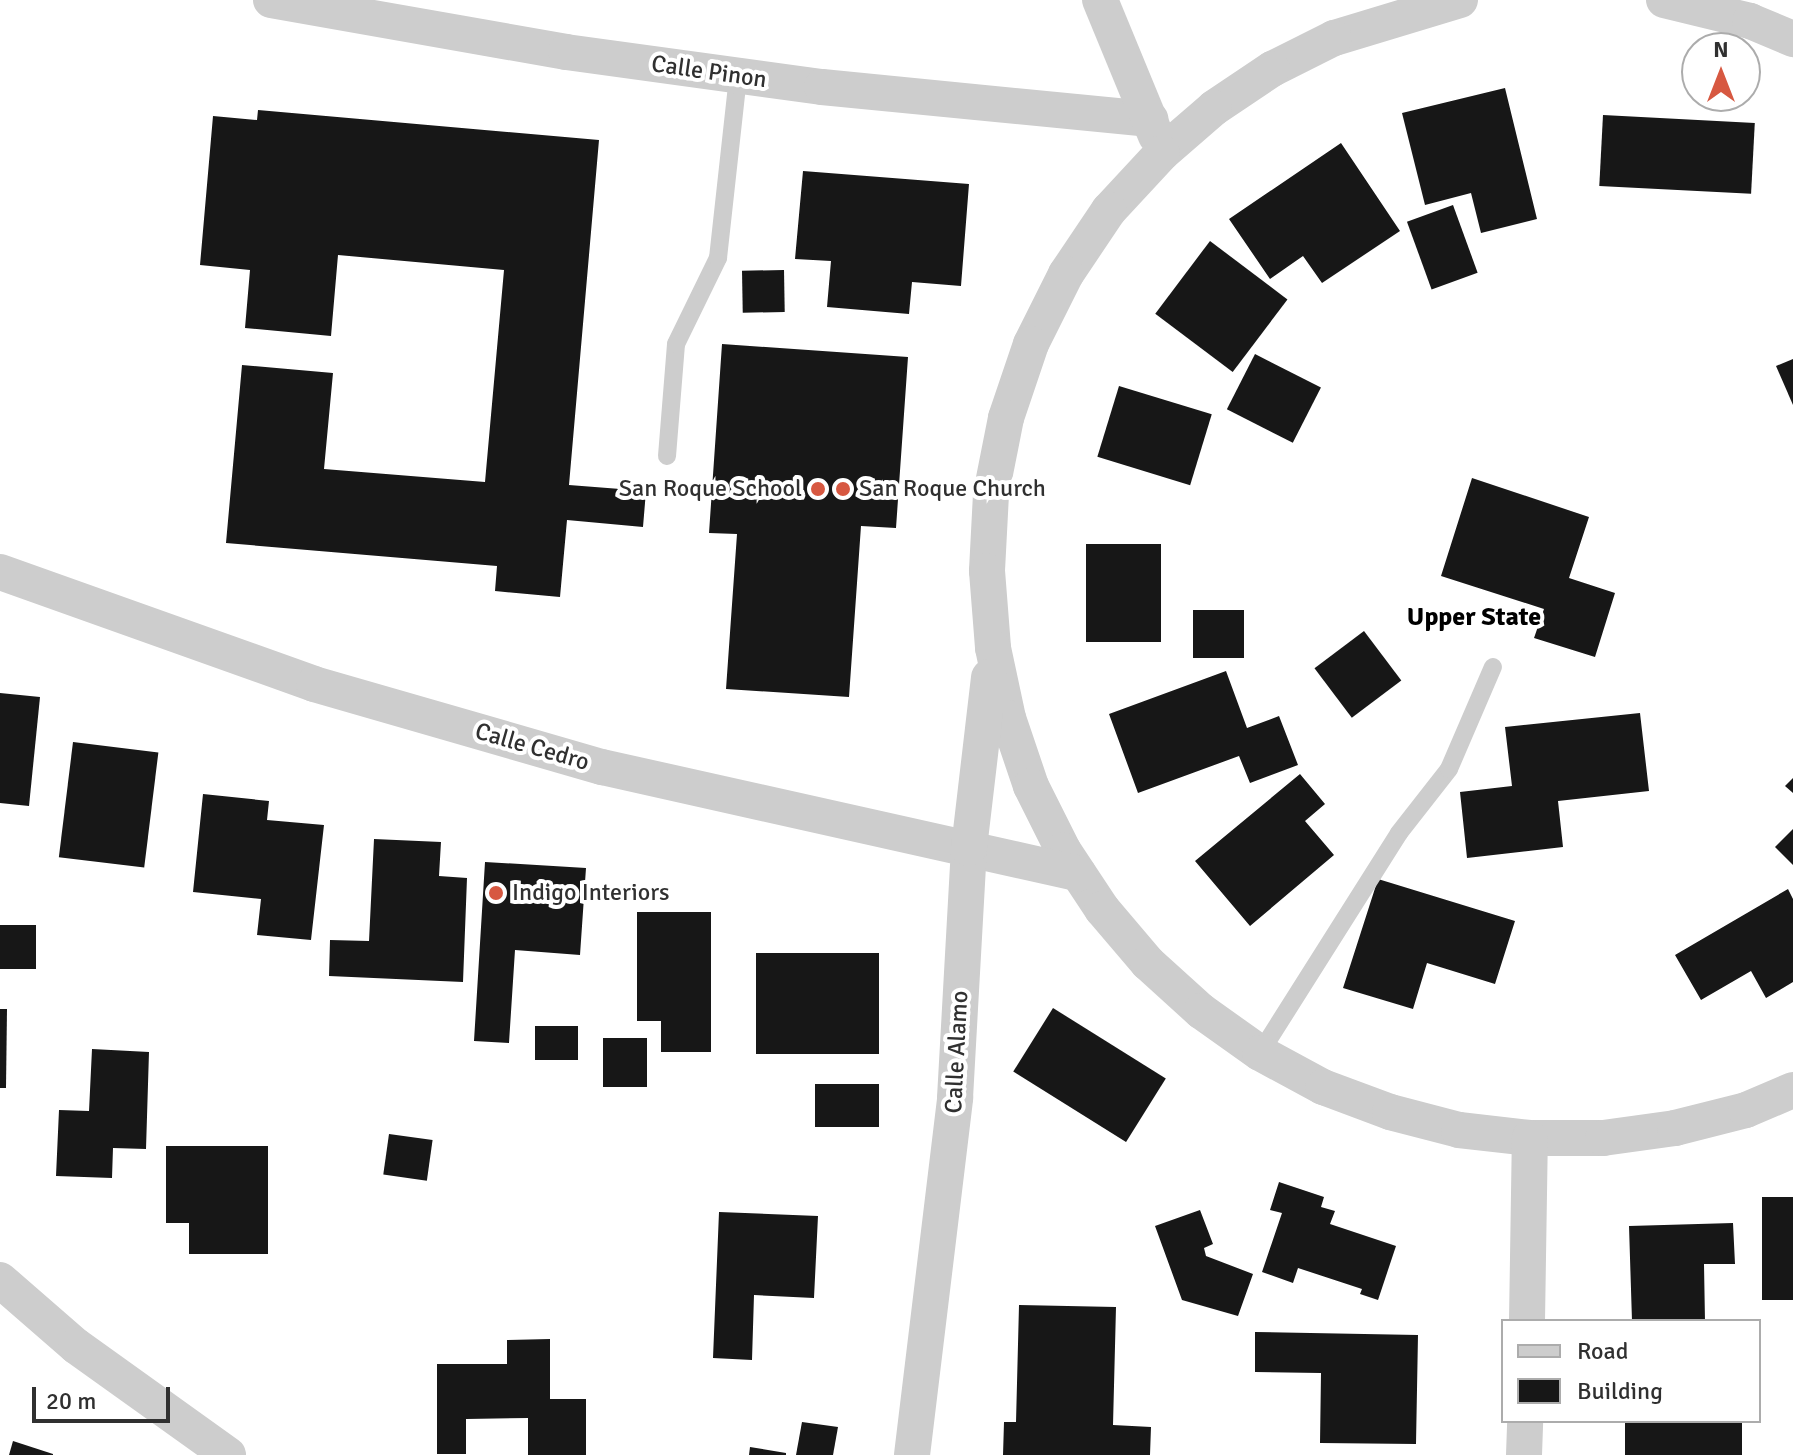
<!DOCTYPE html>
<style>
body{margin:0}
#map{position:relative;width:1793px;height:1455px;overflow:hidden;background:#fff;font-family:Signika,sans-serif}
div>[style]{position:absolute}
.building>*{inset:0;background:#171717;transform-origin:0 0}
.lane>*{height:18px;margin:-9px;padding:0 9px;transform-origin:9px;border-radius:9px;background:#cdcdcd}
.street>*{height:36px;margin:-18px;padding:0 18px;transform-origin:18px;border-radius:18px;background:#cdcdcd}
.dots>*{width:22px;height:22px;translate:-50% -50%;box-sizing:border-box;border:4px solid #fff;border-radius:50%}
span{translate:-50% -50%;white-space:nowrap;text-align:center;line-height:1.15;-webkit-text-stroke:8px #fff;paint-order:stroke}
.street-label{font-size:24px;color:#303030}
.poi-label{font-size:24px;color:#303030}
.right{translate:-100% -50%;text-align:right}
.left{translate:0 -50%;text-align:left}
.neighbourhood-label{font-size:26px;color:#000;font-weight:700}
.legend{position:absolute;left:1501px;top:1319px;width:260px;height:104px;box-sizing:border-box;background:#fff;border:2px solid #acacac;margin:0;padding:10px 14px;list-style:none;font-size:24px;color:#303030}
.legend li{display:flex;align-items:center;gap:16px;height:40px}
.legend b{width:40px;border:2px solid #acacac}
.north{position:absolute;left:1681px;top:32px;width:80px;height:80px;box-sizing:border-box;background:#fff;border:2px solid #acacac;border-radius:50%;rotate:0deg;font-size:22px;font-weight:700;line-height:32px;text-align:center;color:#303030}
.north::after{content:'';display:block;margin:auto;width:28px;height:36px;background:#d75841;clip-path:polygon(50% 0,100% 100%,50% 72%,0 100%)}
.scale{position:absolute;left:32px;top:1387px;width:138px;height:36px;box-sizing:border-box;border:4px solid #303030;border-top:0;padding-left:10px;font-size:24px;line-height:28px;white-space:nowrap;color:#303030;-webkit-text-stroke:6px #fff;paint-order:stroke}
</style>
<div id="map">
<div class="building">
<i style="clip-path:polygon(1505px 88px,1537px 219px,1481px 233px,1471px 193px,1425px 205px,1402px 113px)"></i>
<i style="clip-path:polygon(258px 110px,599px 140px,569px 485px,646px 491px,643px 527px,567px 520px,560px 597px,495px 591px,497px 566px,226px 543px,242px 365px,333px 373px,324px 469px,485px 482px,504px 270px,338px 255px,331px 336px,245px 328px,250px 270px,200px 265px,213px 116px,257px 120px)"></i>
<i style="left:1603px;top:115px;width:152px;height:71px;rotate:3deg"></i>
<i style="clip-path:polygon(1341px 143px,1400px 231px,1322px 283px,1303px 256px,1270px 279px,1229px 219px)"></i>
<i style="clip-path:polygon(803px 171px,969px 184px,961px 286px,912px 282px,909px 314px,827px 307px,831px 261px,795px 259px)"></i>
<i style="left:1453px;top:205px;width:72px;height:49px;rotate:70deg"></i>
<i style="left:1210px;top:241px;width:97px;height:91px;rotate:37deg"></i>
<i style="left:784px;top:270px;width:42px;height:42px;rotate:89deg"></i>
<i style="clip-path:polygon(722px 344px,908px 357px,896px 528px,861px 526px,849px 697px,726px 689px,737px 534px,709px 533px)"></i>
<i style="left:1255px;top:354px;width:74px;height:62px;rotate:27deg"></i>
<i style="clip-path:polygon(1793px 359px,1793px 405px,1776px 366px)"></i>
<i style="left:1119px;top:386px;width:97px;height:74px;rotate:17deg"></i>
<i style="clip-path:polygon(1472px 478px,1589px 517px,1569px 578px,1615px 593px,1595px 657px,1534px 638px,1544px 609px,1441px 576px)"></i>
<i style="left:1086px;top:544px;width:75px;height:98px"></i>
<i style="left:1193px;top:610px;width:51px;height:48px"></i>
<i style="left:1364px;top:631px;width:62px;height:62px;rotate:53deg"></i>
<i style="clip-path:polygon(1226px 671px,1247px 728px,1279px 716px,1298px 765px,1250px 783px,1239px 756px,1138px 793px,1109px 714px)"></i>
<i style="clip-path:polygon(0 693px,40px 697px,29px 806px,0 803px)"></i>
<i style="clip-path:polygon(1640px 713px,1649px 791px,1558px 801px,1563px 847px,1467px 858px,1460px 792px,1512px 786px,1505px 727px)"></i>
<i style="left:73px;top:742px;width:86px;height:116px;rotate:7deg"></i>
<i style="clip-path:polygon(1300px 774px,1325px 804px,1305px 821px,1334px 855px,1250px 926px,1195px 861px)"></i>
<i style="clip-path:polygon(1793px 778px,1793px 793px,1785px 786px)"></i>
<i style="clip-path:polygon(203px 794px,269px 801px,267px 820px,324px 825px,311px 940px,257px 935px,261px 899px,193px 892px)"></i>
<i style="clip-path:polygon(1793px 829px,1793px 865px,1775px 847px)"></i>
<i style="clip-path:polygon(374px 839px,441px 842px,439px 876px,467px 878px,463px 982px,329px 976px,330px 940px,369px 941px)"></i>
<i style="clip-path:polygon(485px 862px,586px 868px,580px 955px,515px 950px,509px 1043px,474px 1041px)"></i>
<i style="clip-path:polygon(1378px 879px,1515px 921px,1495px 984px,1427px 963px,1413px 1009px,1343px 988px)"></i>
<i style="clip-path:polygon(1788px 889px,1793px 899px,1793px 982px,1766px 998px,1751px 971px,1701px 1000px,1675px 955px)"></i>
<i style="clip-path:polygon(637px 912px,711px 912px,711px 1052px,661px 1052px,661px 1021px,637px 1021px)"></i>
<i style="left:0;top:925px;width:36px;height:44px"></i>
<i style="left:756px;top:953px;width:123px;height:101px"></i>
<i style="left:1053px;top:1008px;width:133px;height:75px;rotate:32deg"></i>
<i style="clip-path:polygon(0 1009px,7px 1009px,6px 1088px,0 1088px)"></i>
<i style="left:535px;top:1026px;width:43px;height:34px"></i>
<i style="left:603px;top:1038px;width:44px;height:49px"></i>
<i style="clip-path:polygon(92px 1049px,149px 1052px,146px 1149px,113px 1148px,112px 1178px,56px 1176px,59px 1110px,89px 1111px)"></i>
<i style="left:815px;top:1084px;width:64px;height:43px"></i>
<i style="left:389px;top:1134px;width:44px;height:41px;rotate:8deg"></i>
<i style="clip-path:polygon(166px 1146px,268px 1146px,268px 1254px,189px 1254px,189px 1223px,166px 1223px)"></i>
<i style="clip-path:polygon(1279px 1182px,1324px 1197px,1321px 1207px,1335px 1211px,1330px 1224px,1396px 1246px,1378px 1300px,1360px 1294px,1362px 1289px,1298px 1268px,1293px 1283px,1262px 1272px,1282px 1213px,1270px 1210px)"></i>
<i style="left:1762px;top:1197px;width:31px;height:103px"></i>
<i style="clip-path:polygon(1200px 1210px,1213px 1244px,1204px 1248px,1206px 1256px,1253px 1274px,1238px 1316px,1182px 1300px,1155px 1226px)"></i>
<i style="clip-path:polygon(719px 1212px,818px 1216px,814px 1298px,754px 1295px,752px 1360px,713px 1358px)"></i>
<i style="clip-path:polygon(1733px 1223px,1735px 1264px,1704px 1264px,1705px 1321px,1632px 1321px,1629px 1226px)"></i>
<i style="clip-path:polygon(1019px 1305px,1116px 1307px,1113px 1425px,1151px 1427px,1150px 1455px,1003px 1455px,1004px 1422px,1016px 1422px)"></i>
<i style="clip-path:polygon(1255px 1332px,1418px 1335px,1416px 1444px,1320px 1443px,1321px 1373px,1255px 1372px)"></i>
<i style="clip-path:polygon(550px 1339px,550px 1399px,586px 1399px,586px 1455px,528px 1455px,528px 1418px,466px 1419px,466px 1454px,437px 1454px,437px 1364px,507px 1364px,507px 1340px)"></i>
<i style="left:1625px;top:1421px;width:117px;height:34px"></i>
<i style="clip-path:polygon(802px 1422px,838px 1427px,833px 1455px,796px 1455px)"></i>
<i style="clip-path:polygon(13px 1441px,53px 1454px,53px 1455px,9px 1455px)"></i>
<i style="clip-path:polygon(750px 1447px,786px 1453px,786px 1455px,749px 1455px)"></i>
</div>
<div class="lane">
<i style="left:667px;top:456px;width:112px;rotate:-85.4deg"></i>
<i style="left:676px;top:344px;width:96px;rotate:-64deg"></i>
<i style="left:718px;top:258px;width:183px;rotate:-83.7deg"></i>
<i style="left:1260px;top:1053px;width:260px;rotate:-57.7deg"></i>
<i style="left:1399px;top:833px;width:81px;rotate:-52deg"></i>
<i style="left:1449px;top:769px;width:111px;rotate:-66.7deg"></i>
</div>
<div class="street">
<i style="left:271px;top:0;width:300px;rotate:10deg"></i>
<i style="left:566px;top:52px;width:258px;rotate:7.8deg"></i>
<i style="left:822px;top:87px;width:330px;rotate:5.6deg"></i>
<i style="left:1100px;top:0;width:147px;rotate:67.6deg"></i>
<i style="left:1460px;top:0;width:132px;rotate:163.2deg"></i>
<i style="left:1334px;top:38px;width:69px;rotate:153.4deg"></i>
<i style="left:1272px;top:69px;width:70px;rotate:146.1deg"></i>
<i style="left:1214px;top:108px;width:69px;rotate:139.1deg"></i>
<i style="left:1162px;top:153px;width:78px;rotate:132.9deg"></i>
<i style="left:1109px;top:210px;width:77px;rotate:123.9deg"></i>
<i style="left:1066px;top:274px;width:78px;rotate:116.6deg"></i>
<i style="left:1031px;top:344px;width:78px;rotate:108.7deg"></i>
<i style="left:1006px;top:418px;width:77px;rotate:101.2deg"></i>
<i style="left:991px;top:494px;width:77px;rotate:93deg"></i>
<i style="left:987px;top:571px;width:77px;rotate:85.5deg"></i>
<i style="left:993px;top:648px;width:72px;rotate:77.9deg"></i>
<i style="left:1008px;top:718px;width:72px;rotate:71.3deg"></i>
<i style="left:1031px;top:786px;width:72px;rotate:63.4deg"></i>
<i style="left:1063px;top:850px;width:71px;rotate:56.5deg"></i>
<i style="left:1102px;top:909px;width:71px;rotate:49.6deg"></i>
<i style="left:1148px;top:963px;width:72px;rotate:42.2deg"></i>
<i style="left:1201px;top:1011px;width:72px;rotate:35.4deg"></i>
<i style="left:1260px;top:1053px;width:72px;rotate:28.4deg"></i>
<i style="left:1323px;top:1087px;width:72px;rotate:20.5deg"></i>
<i style="left:1390px;top:1112px;width:71px;rotate:14.6deg"></i>
<i style="left:1459px;top:1130px;width:71px;rotate:6.4deg"></i>
<i style="left:1530px;top:1138px;width:73px"></i>
<i style="left:1603px;top:1138px;width:73px;rotate:-7.9deg"></i>
<i style="left:1675px;top:1128px;width:73px;rotate:-14.2deg"></i>
<i style="left:1746px;top:1110px;width:51px;rotate:-23.1deg"></i>
<i style="left:1664px;top:0;width:89px;rotate:13.7deg"></i>
<i style="left:1750px;top:21px;width:47px;rotate:22.7deg"></i>
<i style="left:0;top:572px;width:333px;rotate:19.6deg"></i>
<i style="left:314px;top:684px;width:300px;rotate:16.1deg"></i>
<i style="left:602px;top:767px;width:488px;rotate:12.6deg"></i>
<i style="left:0;top:1280px;width:101px;rotate:41deg"></i>
<i style="left:76px;top:1346px;width:187px;rotate:35.6deg"></i>
<i style="left:1527px;top:1321px;width:183px;rotate:-89.1deg"></i>
<i style="left:912px;top:1455px;width:360px;rotate:-83.1deg"></i>
<i style="left:955px;top:1098px;width:250px;rotate:-86.8deg"></i>
<i style="left:969px;top:848px;width:172px;rotate:-83.3deg"></i>
<i style="left:1524px;top:1455px;width:34px;rotate:-88deg"></i>
</div>
<div class="dots">
<i style="left:818px;top:489px;background:#d75841"></i>
<i style="left:843px;top:489px;background:#d75841"></i>
<i style="left:496px;top:893px;background:#d75841"></i>
</div>
<div class="street-label">
<span style="left:709px;top:72px;rotate:8deg">Calle Pinon</span>
<span style="left:532px;top:747px;rotate:16deg">Calle Cedro</span>
<span style="left:957px;top:1052px;rotate:-87deg">Calle Alamo</span>
</div>
<div class="poi-label">
<span class="right" style="left:802px;top:489px">San Roque School</span>
<span class="left" style="left:859px;top:489px">San Roque Church</span>
<span class="left" style="left:512px;top:893px">Indigo Interiors</span>
</div>
<div class="neighbourhood-label">
<span style="left:1474px;top:618px">Upper State</span>
</div>
<ul class="legend">
<li><b style="height:10px;background:#cdcdcd"></b>Road</li>
<li><b style="height:22px;background:#171717"></b>Building</li>
</ul>
<div class="north">N</div>
<div class="scale">20 m</div>
</div>
